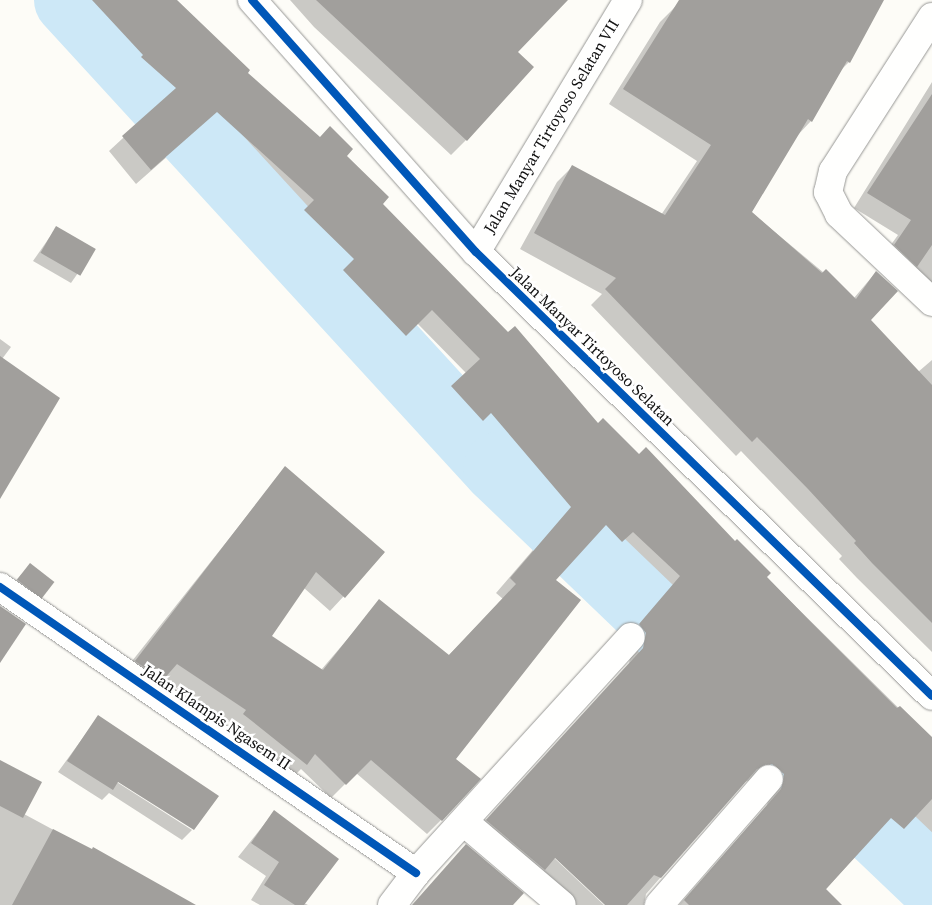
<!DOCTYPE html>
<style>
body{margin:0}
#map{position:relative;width:932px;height:905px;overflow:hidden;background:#fdfcf7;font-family:"Source Serif 4",serif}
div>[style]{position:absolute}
.shadow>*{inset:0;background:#0003}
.river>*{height:72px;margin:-36px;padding:0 36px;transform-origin:36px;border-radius:36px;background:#cde8f7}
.building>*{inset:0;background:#a19f9c;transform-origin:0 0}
.roads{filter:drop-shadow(0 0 1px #979795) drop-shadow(0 0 1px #979795)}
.street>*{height:28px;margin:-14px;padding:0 14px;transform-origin:14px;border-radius:14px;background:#fffffe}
.cycleway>*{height:8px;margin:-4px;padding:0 4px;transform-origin:4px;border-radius:4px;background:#0057b8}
span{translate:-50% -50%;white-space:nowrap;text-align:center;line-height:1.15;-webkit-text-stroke:5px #fff;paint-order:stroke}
.street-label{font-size:16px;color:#111}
</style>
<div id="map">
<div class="shadow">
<i style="clip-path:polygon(74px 0,175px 0,246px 73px,319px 138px,345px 156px,381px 204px,598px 425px,766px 577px,932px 741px,932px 846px,908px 822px,888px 842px,877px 832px,812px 905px,679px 905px,767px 805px,770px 789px,758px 778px,744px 782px,646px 894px,644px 905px,607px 905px,552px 853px,550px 854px,604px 905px,576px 905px,541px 872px,472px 835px,629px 663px,632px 648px,625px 639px,666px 591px,618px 546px,607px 556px,592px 539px,554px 580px,455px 759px,441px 820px,427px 834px,356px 773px,331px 798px,301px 769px,292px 778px,230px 729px,233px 725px,163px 679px,148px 694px,121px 675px,285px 468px,384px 553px,330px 611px,304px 588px,270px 636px,321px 670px,380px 601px,448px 656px,503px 599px,496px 593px,557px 522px,476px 426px,468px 434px,437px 401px,466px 373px,417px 323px,391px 349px,329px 285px,340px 274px,291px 225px,301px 215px,202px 126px,136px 184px,109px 151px,162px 102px,128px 72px,69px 5px)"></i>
<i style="clip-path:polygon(290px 0,566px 0,516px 52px,466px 140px,451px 155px,314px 27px)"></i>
<i style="clip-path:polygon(691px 0,883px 0,849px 62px,841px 70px,811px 121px,796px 137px,751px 212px,854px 298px,876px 272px,869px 320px,918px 372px,932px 360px,932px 652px,857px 578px,839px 559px,842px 556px,741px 451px,736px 456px,591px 305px,602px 294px,520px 249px,557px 182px,572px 167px,661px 215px,697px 161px,609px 104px,660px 22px,675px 7px)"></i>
<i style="clip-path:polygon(932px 82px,932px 292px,880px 260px,898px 235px,854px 208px)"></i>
<i style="clip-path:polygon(56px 228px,94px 250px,71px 283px,33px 261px)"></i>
<i style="clip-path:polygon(0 339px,11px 347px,2px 359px,0 496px)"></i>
<i style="clip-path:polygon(30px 565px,42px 597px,21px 619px,0 604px,0 598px)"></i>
<i style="clip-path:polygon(98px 717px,112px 779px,192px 830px,182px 840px,109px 793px,102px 800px,58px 772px)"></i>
<i style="clip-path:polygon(0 762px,24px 814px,193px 905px,0 905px)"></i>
<i style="clip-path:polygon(274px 812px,304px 903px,308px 905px,260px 905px,251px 900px,266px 876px,238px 857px)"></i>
</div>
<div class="river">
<i style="left:70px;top:0;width:635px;rotate:47.49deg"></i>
<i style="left:499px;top:468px;width:308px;rotate:43.8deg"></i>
<i style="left:806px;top:762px;width:174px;rotate:43.6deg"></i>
</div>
<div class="building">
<i style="clip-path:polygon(92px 0,177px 0,250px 70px,248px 73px,320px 137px,330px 126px,353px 149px,347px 156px,389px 197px,383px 204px,508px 332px,515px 326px,598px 423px,603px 418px,639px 454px,646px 447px,735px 541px,737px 539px,771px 573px,767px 577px,806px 617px,897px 708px,900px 706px,932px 737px,932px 799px,904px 829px,891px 818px,826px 889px,842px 905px,689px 905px,684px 900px,781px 789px,784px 774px,772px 764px,757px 769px,661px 878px,654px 875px,627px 905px,605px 905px,555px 858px,545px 870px,486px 820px,643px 648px,646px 633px,639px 624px,680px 576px,633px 532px,622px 542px,606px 525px,556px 580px,581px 600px,456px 759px,481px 779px,442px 821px,371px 760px,346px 785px,315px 754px,307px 765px,243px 714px,246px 710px,177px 664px,163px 680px,135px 661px,285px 466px,385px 552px,345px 598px,316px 572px,272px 636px,323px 670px,379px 599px,449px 655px,516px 584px,510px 578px,571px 507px,491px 413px,483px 421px,451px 386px,480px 359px,432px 310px,406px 336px,343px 270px,354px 259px,304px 210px,314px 200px,217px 112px,151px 170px,122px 136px,176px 88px,141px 57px,143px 55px)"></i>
<i style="clip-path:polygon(316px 0,568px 0,518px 52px,534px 67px,467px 141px)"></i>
<i style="clip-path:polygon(679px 0,884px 0,850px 63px,847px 61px,812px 122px,808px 119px,752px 212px,822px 273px,826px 269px,856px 299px,876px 271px,898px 291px,871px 320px,932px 385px,932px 623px,872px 563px,854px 543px,856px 541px,808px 489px,757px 437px,752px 442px,605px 289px,616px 278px,534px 233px,572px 165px,665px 215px,711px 145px,623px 89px)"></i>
<i style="clip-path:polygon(932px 94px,932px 245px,917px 267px,894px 245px,911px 220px,867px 193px)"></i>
<i style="left:56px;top:226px;width:46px;height:31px;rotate:30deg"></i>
<i style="clip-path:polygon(0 356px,60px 398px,0 499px)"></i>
<i style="left:30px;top:563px;width:31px;height:21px;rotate:38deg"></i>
<i style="clip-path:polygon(0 606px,26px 624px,0 663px)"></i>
<i style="clip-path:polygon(98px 715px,219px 796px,194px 830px,118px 782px,113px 790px,67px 761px)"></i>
<i style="clip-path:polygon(0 760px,42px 782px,23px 818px,0 806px)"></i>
<i style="clip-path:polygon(274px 810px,339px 859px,304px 905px,295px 905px,264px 885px,279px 862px,251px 843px)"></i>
<i style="clip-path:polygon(53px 829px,92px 849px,93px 847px,196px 905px,12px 905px)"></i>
<i style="clip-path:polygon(466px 844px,524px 893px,513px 905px,412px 905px)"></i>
</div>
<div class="roads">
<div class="street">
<i style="left:252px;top:0;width:337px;rotate:48.4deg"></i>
<i style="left:476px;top:252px;width:636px;rotate:44.24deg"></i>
<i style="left:932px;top:17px;width:183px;rotate:122.7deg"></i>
<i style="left:833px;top:171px;width:22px;rotate:103deg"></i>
<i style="left:828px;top:192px;width:25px;rotate:63deg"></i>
<i style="left:839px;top:214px;width:128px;rotate:43.4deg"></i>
<i style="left:476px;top:252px;width:294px;rotate:-58.9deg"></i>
<i style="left:0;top:587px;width:505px;rotate:34.51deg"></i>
<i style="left:464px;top:822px;width:128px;rotate:40.3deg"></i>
<i style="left:392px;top:905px;width:40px;rotate:-53deg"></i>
<i style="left:416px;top:873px;width:319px;rotate:-47.7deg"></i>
<i style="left:659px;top:905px;width:167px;rotate:-48.9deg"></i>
</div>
</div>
<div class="cycleway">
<i style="left:252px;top:0;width:337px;rotate:48.4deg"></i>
<i style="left:476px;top:252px;width:636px;rotate:44.24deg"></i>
<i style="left:0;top:587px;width:505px;rotate:34.51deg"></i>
</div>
<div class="street-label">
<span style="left:551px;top:126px;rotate:-59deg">Jalan Manyar Tirtoyoso Selatan VII</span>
<span style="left:593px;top:346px;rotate:44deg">Jalan Manyar Tirtoyoso Selatan</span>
<span style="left:217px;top:717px;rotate:34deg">Jalan Klampis Ngasem II</span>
</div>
</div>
